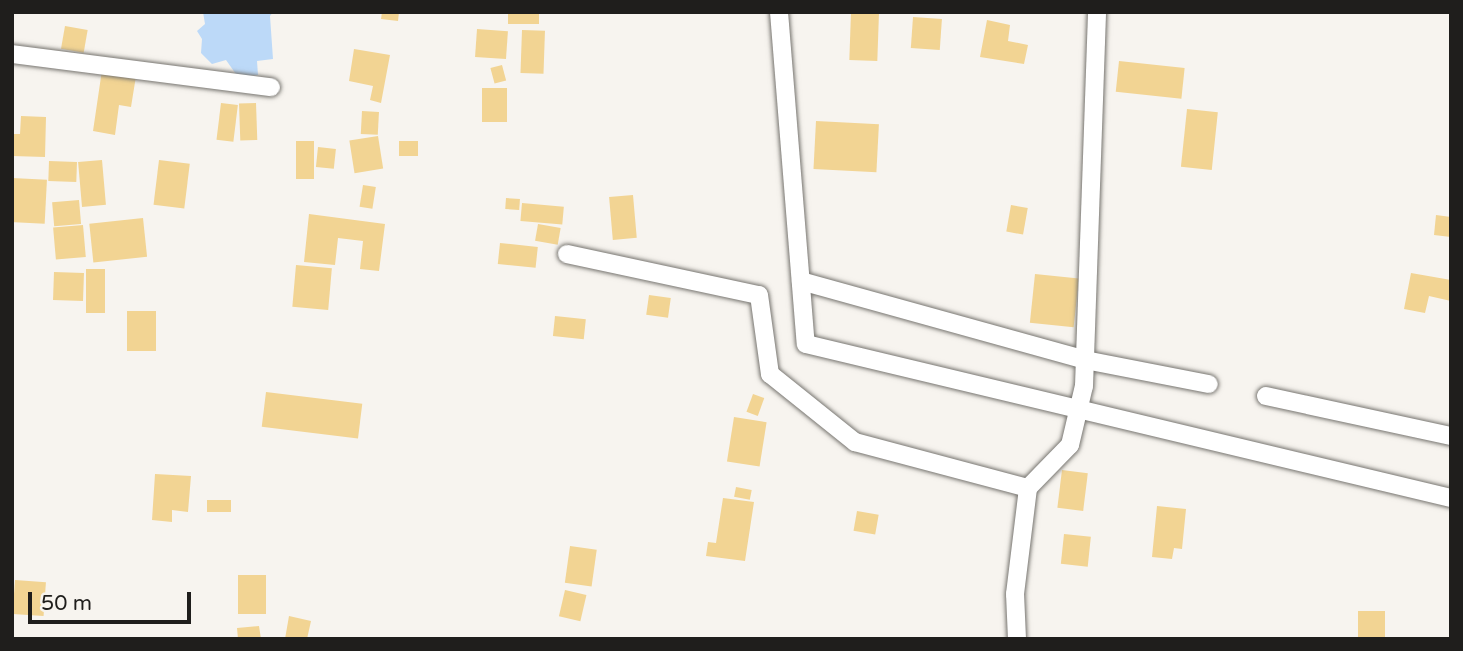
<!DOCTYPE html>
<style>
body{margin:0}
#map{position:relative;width:1463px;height:651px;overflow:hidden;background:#f7f4ef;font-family:"Varela Round",sans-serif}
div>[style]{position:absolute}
.water>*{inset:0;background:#bcd9f8}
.building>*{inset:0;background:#f2d493;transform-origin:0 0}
.roads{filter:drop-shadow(0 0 2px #777570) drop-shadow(0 0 2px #777570)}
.street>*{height:18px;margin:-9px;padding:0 9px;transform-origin:9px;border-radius:9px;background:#fff}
span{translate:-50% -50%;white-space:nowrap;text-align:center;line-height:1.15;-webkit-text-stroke:5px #f7f4ef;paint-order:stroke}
.frame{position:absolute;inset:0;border:14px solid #1f1e1c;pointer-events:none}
.scale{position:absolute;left:28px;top:592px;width:163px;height:32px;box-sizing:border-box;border:4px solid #1f1e1c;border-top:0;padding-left:9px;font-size:21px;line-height:24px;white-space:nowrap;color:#1f1e1c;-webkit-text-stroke:5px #f7f4ef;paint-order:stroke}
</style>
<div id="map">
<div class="water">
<i style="clip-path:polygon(203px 12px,273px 12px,270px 16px,273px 59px,257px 61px,258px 75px,238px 77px,226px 60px,212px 64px,201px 53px,202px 39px,197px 31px,205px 24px)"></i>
</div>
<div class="building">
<i style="clip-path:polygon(382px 12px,399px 12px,398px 21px,381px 19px)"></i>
<i style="left:508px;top:12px;width:31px;height:12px"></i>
<i style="left:851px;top:12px;width:28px;height:48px;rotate:2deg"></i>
<i style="left:913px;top:17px;width:29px;height:31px;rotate:4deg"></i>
<i style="clip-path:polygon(987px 20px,1010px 25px,1008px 41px,1028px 45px,1024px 64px,980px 57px)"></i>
<i style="left:65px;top:26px;width:23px;height:23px;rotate:10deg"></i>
<i style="left:477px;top:29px;width:31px;height:28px;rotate:4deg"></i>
<i style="left:522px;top:30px;width:23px;height:43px;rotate:2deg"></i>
<i style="clip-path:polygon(354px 49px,390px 55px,381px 103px,370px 100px,373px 86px,349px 81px)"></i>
<i style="left:1119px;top:61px;width:66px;height:31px;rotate:6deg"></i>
<i style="left:502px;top:65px;width:16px;height:12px;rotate:75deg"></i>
<i style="clip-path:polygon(102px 70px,136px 76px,131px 107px,119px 105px,115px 135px,93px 131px)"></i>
<i style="left:482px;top:88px;width:25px;height:34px"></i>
<i style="left:221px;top:103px;width:17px;height:37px;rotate:7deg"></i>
<i style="left:256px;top:103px;width:37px;height:17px;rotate:88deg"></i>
<i style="left:1187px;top:109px;width:31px;height:58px;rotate:6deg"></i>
<i style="left:362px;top:111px;width:17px;height:23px;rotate:3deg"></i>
<i style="clip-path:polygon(21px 116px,46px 117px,45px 157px,12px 156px,12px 134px,20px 134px)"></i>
<i style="left:816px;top:121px;width:63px;height:48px;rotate:3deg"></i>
<i style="left:378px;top:136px;width:33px;height:29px;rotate:81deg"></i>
<i style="left:296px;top:141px;width:18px;height:38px"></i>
<i style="left:399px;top:141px;width:19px;height:15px"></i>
<i style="left:318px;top:147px;width:18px;height:20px;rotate:6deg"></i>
<i style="left:102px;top:160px;width:45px;height:24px;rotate:85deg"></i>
<i style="left:159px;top:160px;width:31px;height:45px;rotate:7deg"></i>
<i style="left:49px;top:161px;width:28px;height:20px;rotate:2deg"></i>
<i style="left:12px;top:178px;width:35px;height:44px;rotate:3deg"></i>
<i style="left:363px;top:185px;width:13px;height:22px;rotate:9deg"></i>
<i style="left:633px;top:195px;width:43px;height:24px;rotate:85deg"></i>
<i style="left:506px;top:198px;width:14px;height:11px;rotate:4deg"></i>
<i style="left:79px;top:200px;width:24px;height:27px;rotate:85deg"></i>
<i style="left:522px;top:203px;width:42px;height:18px;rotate:5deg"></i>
<i style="left:1011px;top:205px;width:17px;height:27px;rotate:10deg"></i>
<i style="clip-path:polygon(309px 214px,385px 224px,379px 271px,360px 269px,363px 241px,338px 238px,335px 265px,304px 262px)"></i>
<i style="clip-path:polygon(1436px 215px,1451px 217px,1451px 237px,1434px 235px)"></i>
<i style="left:143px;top:218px;width:39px;height:54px;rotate:84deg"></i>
<i style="left:538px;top:224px;width:23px;height:17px;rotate:10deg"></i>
<i style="left:83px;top:225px;width:32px;height:30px;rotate:85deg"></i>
<i style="left:500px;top:243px;width:38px;height:21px;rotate:6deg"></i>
<i style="left:296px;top:265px;width:36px;height:42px;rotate:5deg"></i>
<i style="left:86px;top:269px;width:19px;height:44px"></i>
<i style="left:54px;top:272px;width:30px;height:28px;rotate:2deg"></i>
<i style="clip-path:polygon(1411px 273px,1451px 280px,1451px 301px,1429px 296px,1425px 313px,1404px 309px)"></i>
<i style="left:1035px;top:274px;width:44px;height:49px;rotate:6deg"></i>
<i style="left:649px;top:295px;width:22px;height:20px;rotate:8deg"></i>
<i style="left:127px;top:311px;width:29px;height:40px"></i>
<i style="left:555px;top:316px;width:31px;height:20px;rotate:6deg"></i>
<i style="left:266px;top:392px;width:97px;height:35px;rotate:7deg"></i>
<i style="left:753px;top:394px;width:12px;height:19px;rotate:20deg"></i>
<i style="left:734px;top:417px;width:33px;height:45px;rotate:9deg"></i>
<i style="left:1062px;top:470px;width:26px;height:38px;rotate:7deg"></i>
<i style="clip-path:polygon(155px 474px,191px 476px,188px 512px,172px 510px,172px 522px,152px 520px)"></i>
<i style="left:736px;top:487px;width:16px;height:10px;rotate:11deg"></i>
<i style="clip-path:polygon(723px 498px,754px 502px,745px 561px,706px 556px,708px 542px,716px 543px)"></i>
<i style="left:207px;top:500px;width:24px;height:12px"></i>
<i style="clip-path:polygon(1157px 506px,1186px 509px,1182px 549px,1174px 548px,1172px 559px,1152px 557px)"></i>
<i style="left:857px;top:511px;width:22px;height:20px;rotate:10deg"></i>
<i style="left:1064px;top:534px;width:27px;height:30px;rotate:6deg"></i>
<i style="left:570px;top:546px;width:27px;height:37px;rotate:8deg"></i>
<i style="left:238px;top:575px;width:28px;height:39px"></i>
<i style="left:15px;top:580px;width:31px;height:34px;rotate:4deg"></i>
<i style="left:565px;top:590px;width:22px;height:27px;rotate:13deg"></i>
<i style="left:1358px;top:611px;width:27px;height:28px"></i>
<i style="clip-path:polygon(289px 616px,311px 621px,307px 639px,285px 639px)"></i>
<i style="clip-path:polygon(259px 626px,261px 639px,238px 639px,237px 628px)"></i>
</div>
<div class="roads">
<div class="street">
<i style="left:779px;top:12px;width:333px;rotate:85.4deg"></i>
<i style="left:806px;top:344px;width:663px;rotate:13.43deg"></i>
<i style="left:12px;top:54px;width:261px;rotate:7.3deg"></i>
<i style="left:567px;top:254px;width:196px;rotate:12.1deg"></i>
<i style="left:759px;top:295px;width:80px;rotate:82.1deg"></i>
<i style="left:770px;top:374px;width:109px;rotate:38.7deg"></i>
<i style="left:855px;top:442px;width:179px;rotate:14.9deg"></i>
<i style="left:801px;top:281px;width:295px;rotate:15.5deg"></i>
<i style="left:1085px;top:360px;width:126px;rotate:11deg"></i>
<i style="left:1266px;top:396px;width:189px;rotate:12.2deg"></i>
<i style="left:1017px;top:639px;width:45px;rotate:-92.5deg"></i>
<i style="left:1015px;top:594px;width:107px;rotate:-83deg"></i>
<i style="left:1028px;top:488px;width:60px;rotate:-45.7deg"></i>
<i style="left:1070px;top:445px;width:61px;rotate:-76.7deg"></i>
<i style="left:1084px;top:386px;width:374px;rotate:-88deg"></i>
</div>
</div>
<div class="frame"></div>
<div class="scale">50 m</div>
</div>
